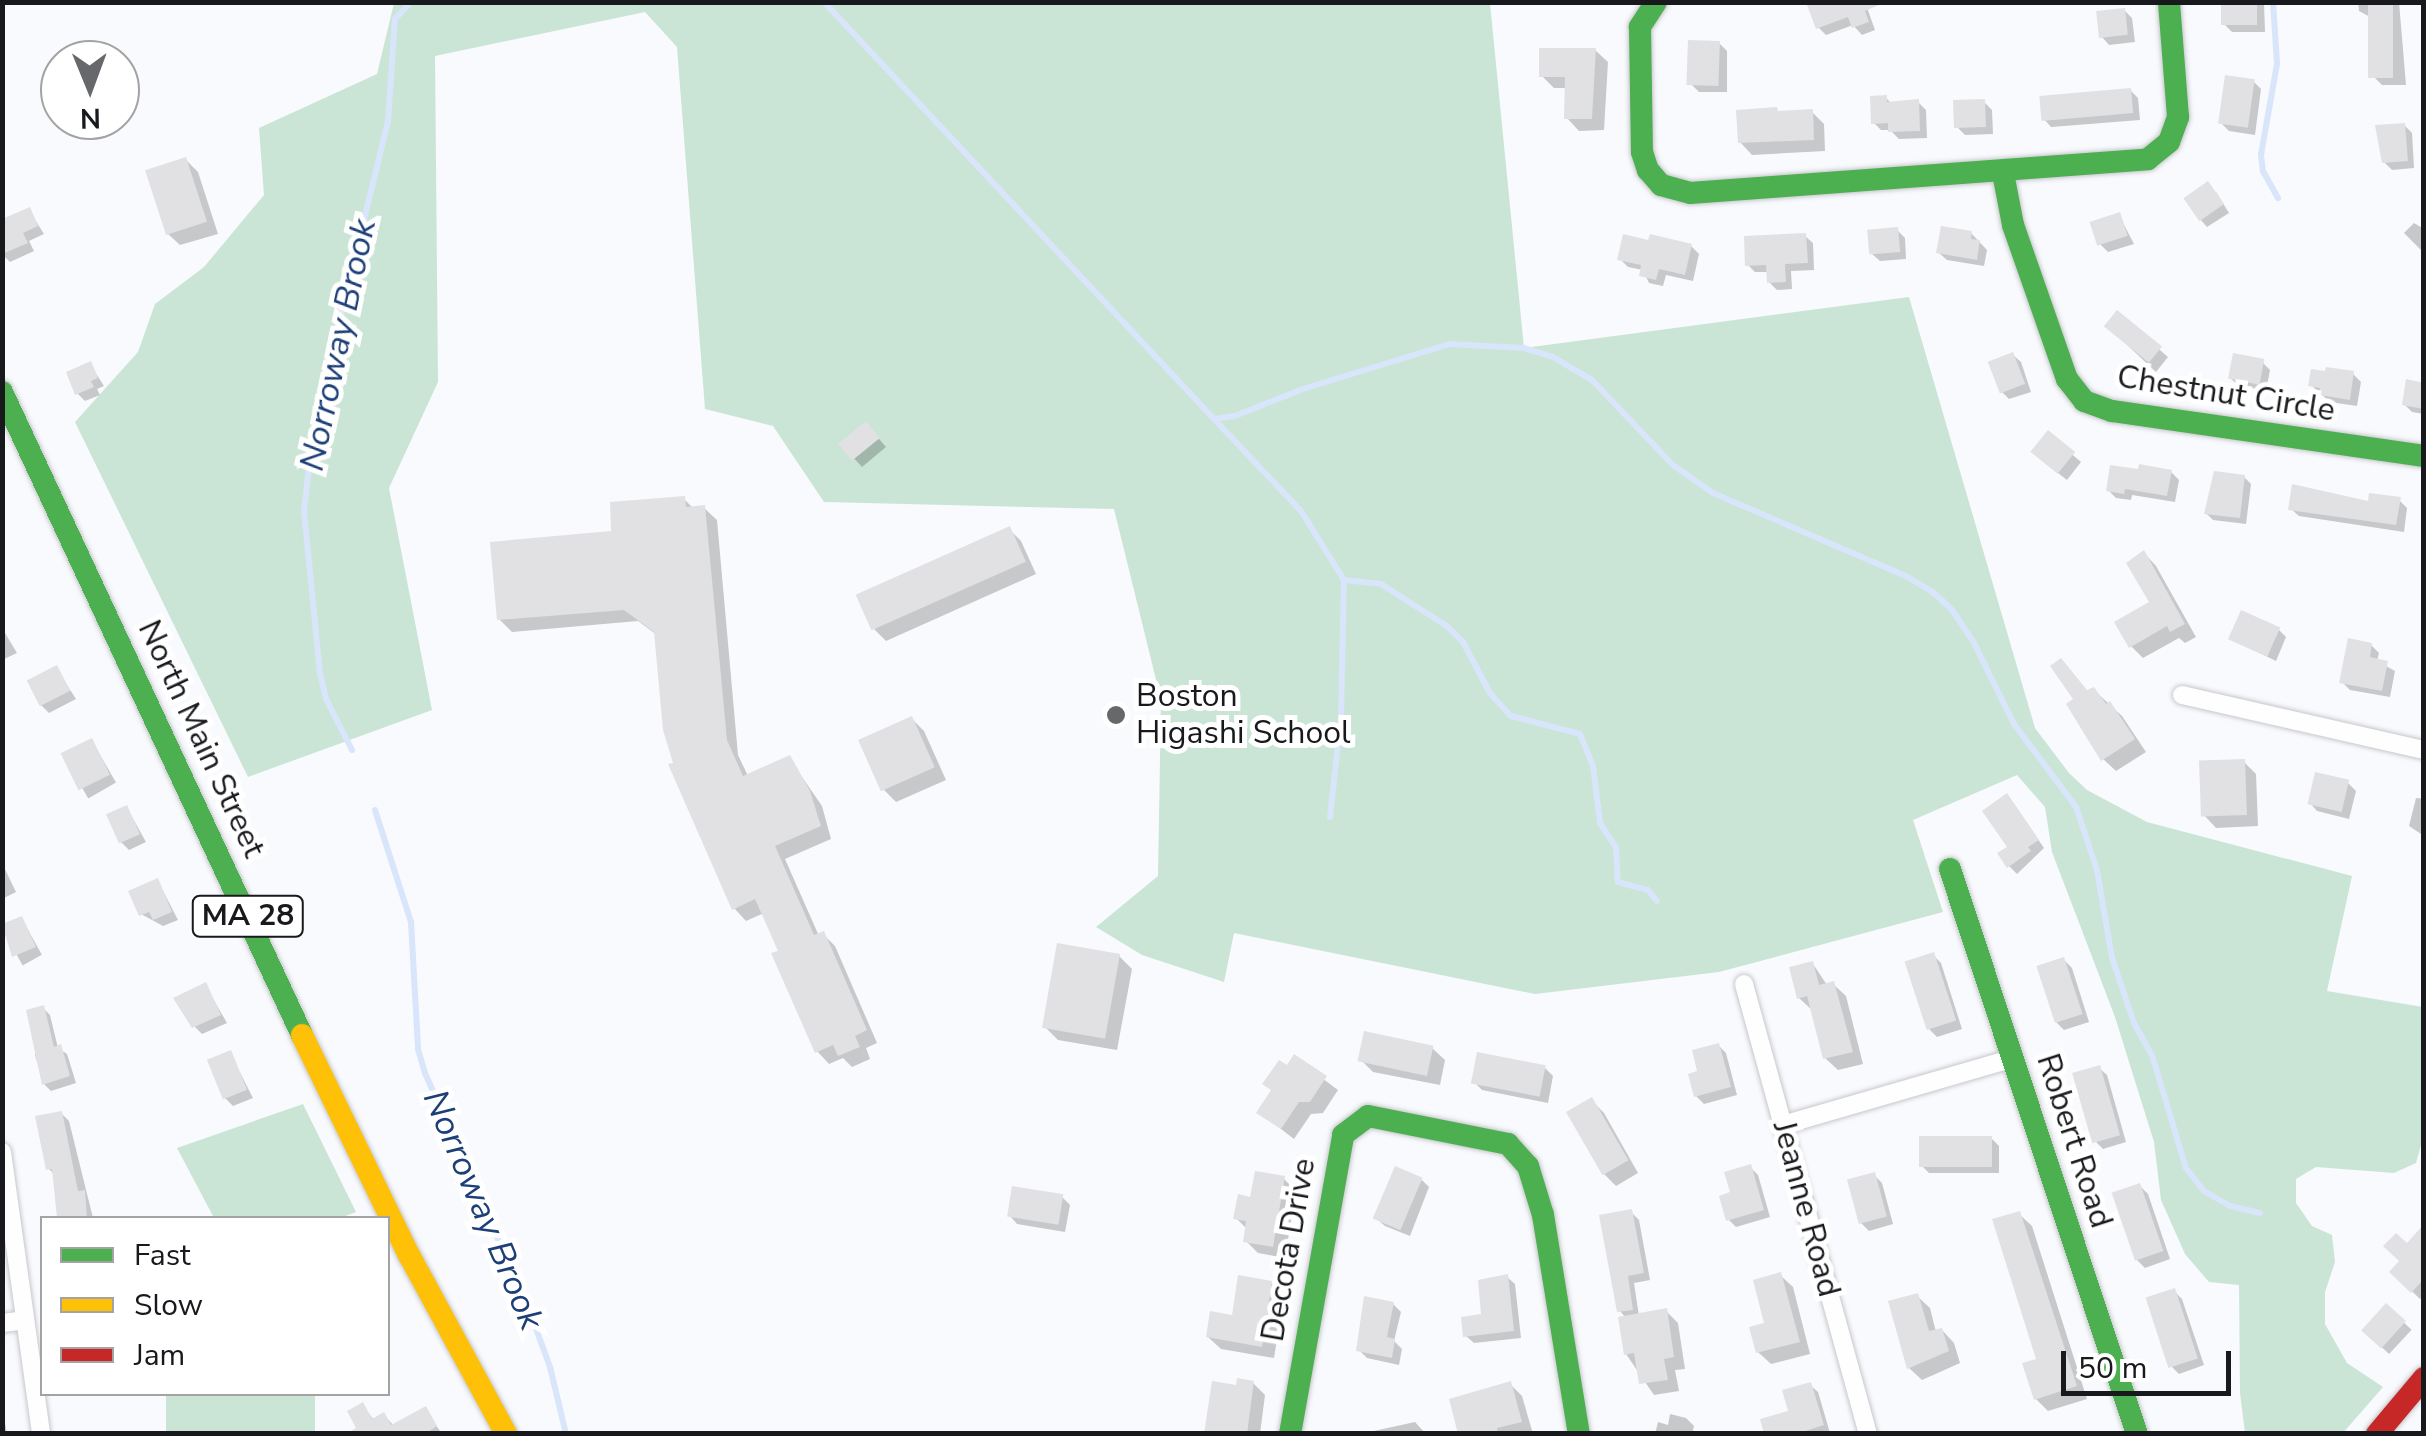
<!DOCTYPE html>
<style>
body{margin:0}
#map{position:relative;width:2426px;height:1436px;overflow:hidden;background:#f8fafd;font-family:"Nunito Sans",sans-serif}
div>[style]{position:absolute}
.green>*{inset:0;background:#cae5d6;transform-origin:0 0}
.shadow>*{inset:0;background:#0003;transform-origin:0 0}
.stream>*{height:6px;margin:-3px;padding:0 3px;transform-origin:3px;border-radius:3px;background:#d8e5fa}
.building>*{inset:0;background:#e1e0e2;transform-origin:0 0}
.roads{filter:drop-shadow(0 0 2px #c7c8cb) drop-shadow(0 0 2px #c7c8cb)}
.street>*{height:18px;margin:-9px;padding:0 9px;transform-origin:9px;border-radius:9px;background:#fefeff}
.fast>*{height:22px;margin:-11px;padding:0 11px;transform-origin:11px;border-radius:11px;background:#4caf50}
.slow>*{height:22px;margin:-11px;padding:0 11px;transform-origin:11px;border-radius:11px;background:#ffc107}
.jam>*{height:22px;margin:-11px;padding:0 11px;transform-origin:11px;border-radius:11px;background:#c62828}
.dots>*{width:28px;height:28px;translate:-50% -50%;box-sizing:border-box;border:5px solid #fff;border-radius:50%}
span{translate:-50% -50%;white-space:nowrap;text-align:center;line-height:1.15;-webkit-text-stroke:10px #fff;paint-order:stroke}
.shield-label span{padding:2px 8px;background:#fff;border:2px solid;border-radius:8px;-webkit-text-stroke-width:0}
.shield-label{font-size:30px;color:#18191c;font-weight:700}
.street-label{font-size:32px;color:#18191c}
.poi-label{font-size:32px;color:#18191c}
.left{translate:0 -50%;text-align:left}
.water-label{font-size:35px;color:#1d3f78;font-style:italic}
.frame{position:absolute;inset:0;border:5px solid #18191c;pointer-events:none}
.legend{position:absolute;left:40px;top:1216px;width:350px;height:180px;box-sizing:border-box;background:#fff;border:2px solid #a3a3a4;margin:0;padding:12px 18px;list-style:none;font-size:30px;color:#18191c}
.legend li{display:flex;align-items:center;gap:20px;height:50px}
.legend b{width:50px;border:2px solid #a3a3a4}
.north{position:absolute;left:40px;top:40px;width:100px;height:100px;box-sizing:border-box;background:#fff;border:2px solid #a3a3a4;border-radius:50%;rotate:179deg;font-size:28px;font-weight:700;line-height:40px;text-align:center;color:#18191c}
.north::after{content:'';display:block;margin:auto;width:35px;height:45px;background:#66686b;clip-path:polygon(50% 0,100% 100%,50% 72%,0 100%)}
.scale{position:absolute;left:2061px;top:1351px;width:170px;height:45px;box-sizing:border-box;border:5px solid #18191c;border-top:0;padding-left:12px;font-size:30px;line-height:35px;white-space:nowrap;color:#18191c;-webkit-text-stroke:8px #fff;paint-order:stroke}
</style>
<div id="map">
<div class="green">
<i style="clip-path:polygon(394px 3px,1490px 3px,1524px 348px,1909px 297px,2035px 728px,2069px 773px,2087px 790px,2147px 822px,2352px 876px,2327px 991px,2423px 1007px,2423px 1138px,2416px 1163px,2394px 1173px,2316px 1167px,2296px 1179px,2296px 1203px,2312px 1226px,2332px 1235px,2335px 1262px,2325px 1292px,2325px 1324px,2347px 1363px,2383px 1387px,2343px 1433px,2245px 1433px,2240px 1393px,2239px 1285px,2209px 1282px,2185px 1254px,2161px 1200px,2154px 1142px,2115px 1017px,2052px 852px,2045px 807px,2017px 775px,1913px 820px,1943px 912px,1719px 972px,1535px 994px,1234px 933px,1224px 982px,1142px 955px,1096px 927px,1158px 876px,1161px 700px,1114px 509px,824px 502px,773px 426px,705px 409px,677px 47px,645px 12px,435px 56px,438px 382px,389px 488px,432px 710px,248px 777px,75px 422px,138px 352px,155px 304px,204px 267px,264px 195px,259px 128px,377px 74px)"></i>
<i style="clip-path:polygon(303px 1104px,356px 1212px,340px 1218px,214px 1218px,177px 1148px)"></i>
<i style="left:166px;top:1394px;width:149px;height:39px"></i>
</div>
<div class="shadow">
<i style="clip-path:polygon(1865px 2px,1875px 30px,1862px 35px,1853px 25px,1826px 35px,1818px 27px)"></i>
<i style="clip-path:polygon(2224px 2px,2264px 2px,2265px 32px,2232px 32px,2224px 24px)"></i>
<i style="clip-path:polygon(2358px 2px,2399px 2px,2406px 85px,2382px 85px,2374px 77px,2372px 18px,2359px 11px)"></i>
<i style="clip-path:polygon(2125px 11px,2132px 18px,2135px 42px,2109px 45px,2102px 37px)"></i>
<i style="clip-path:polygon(1719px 43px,1727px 51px,1727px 92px,1699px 92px,1691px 84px)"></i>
<i style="clip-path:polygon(1595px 50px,1608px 62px,1604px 130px,1579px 131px,1567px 118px,1567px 88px,1554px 88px,1542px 76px)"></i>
<i style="clip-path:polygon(2254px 82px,2261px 89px,2255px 135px,2229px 131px,2221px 123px)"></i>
<i style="clip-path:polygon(2130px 90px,2138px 98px,2140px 120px,2051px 127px,2044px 119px)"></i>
<i style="clip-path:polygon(1886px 98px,1892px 104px,1918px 102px,1926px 110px,1927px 138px,1899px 139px,1890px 130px,1881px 130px,1873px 122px)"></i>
<i style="clip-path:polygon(1984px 102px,1992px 110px,1993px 134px,1965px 135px,1957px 127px)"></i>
<i style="clip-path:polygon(1812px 112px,1824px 124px,1825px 151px,1752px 155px,1740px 142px)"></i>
<i style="clip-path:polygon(2404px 125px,2412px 133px,2414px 168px,2392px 170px,2384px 162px)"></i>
<i style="clip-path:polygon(186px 160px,198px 172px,218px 234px,180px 245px,167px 233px)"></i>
<i style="clip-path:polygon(2216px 192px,2229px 213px,2207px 227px,2200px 219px)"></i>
<i style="clip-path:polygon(29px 210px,44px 234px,29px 241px,34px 251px,10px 262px,2px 254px,2px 227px)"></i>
<i style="clip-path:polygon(2119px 215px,2134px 244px,2108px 252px,2100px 244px)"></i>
<i style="clip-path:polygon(2414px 223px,2424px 229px,2424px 253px,2404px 233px)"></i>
<i style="clip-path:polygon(1897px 230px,1905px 238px,1906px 259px,1880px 261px,1872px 254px)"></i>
<i style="clip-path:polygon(1971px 233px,1987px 250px,1984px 266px,1947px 260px,1939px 253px)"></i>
<i style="clip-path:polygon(1805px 236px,1813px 243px,1814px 270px,1791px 271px,1792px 289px,1777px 290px,1769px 282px,1769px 272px,1755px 272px,1748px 265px)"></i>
<i style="clip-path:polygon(1691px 246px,1699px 254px,1693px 281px,1666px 275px,1663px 286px,1649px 283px,1643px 270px,1628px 267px,1620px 259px)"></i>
<i style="clip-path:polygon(2117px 313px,2168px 357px,2156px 372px,2107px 326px)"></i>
<i style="clip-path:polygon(2013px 355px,2021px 362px,2031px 392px,2009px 399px,2001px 391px)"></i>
<i style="clip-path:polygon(2262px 362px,2270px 370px,2266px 391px,2238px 385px,2230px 378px)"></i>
<i style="clip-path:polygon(90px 364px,104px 386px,97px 389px,100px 395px,85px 401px,77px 393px)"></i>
<i style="clip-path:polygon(2353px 374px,2361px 382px,2357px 406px,2330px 402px,2311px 385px)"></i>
<i style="clip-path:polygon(2424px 385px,2424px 414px,2412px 412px,2405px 405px)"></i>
<i style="clip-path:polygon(873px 432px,886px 447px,862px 467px,841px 444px)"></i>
<i style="clip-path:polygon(2048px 434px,2081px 462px,2067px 480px,2041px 460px)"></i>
<i style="clip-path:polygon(2171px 472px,2179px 480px,2175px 502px,2132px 495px,2131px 500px,2116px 498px,2108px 490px)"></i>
<i style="clip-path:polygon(2244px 477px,2251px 484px,2246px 524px,2213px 520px,2206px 513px)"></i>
<i style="clip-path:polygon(684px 499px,694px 509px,704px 508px,717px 520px,738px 755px,748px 776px,789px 758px,822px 806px,831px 839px,785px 859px,819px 936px,823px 934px,835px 946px,877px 1043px,866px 1048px,870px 1059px,852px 1067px,843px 1058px,829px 1064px,817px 1051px,764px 913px,746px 921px,734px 908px,676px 764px,657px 635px,638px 621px,512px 632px,499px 619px,614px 533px)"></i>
<i style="clip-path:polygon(2399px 500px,2407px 508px,2404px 532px,2299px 516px,2291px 509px)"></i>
<i style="clip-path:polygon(1009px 529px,1021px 541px,1036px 574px,886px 641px,874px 629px)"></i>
<i style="clip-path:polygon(2144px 553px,2156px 566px,2196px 637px,2185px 643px,2179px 638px,2143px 658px,2131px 646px,2152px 603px)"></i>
<i style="clip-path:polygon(2px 628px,17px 653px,2px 660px)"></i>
<i style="clip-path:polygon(2278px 629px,2286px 637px,2276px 661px,2231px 639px)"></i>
<i style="clip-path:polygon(2371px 645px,2379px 653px,2377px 661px,2395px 671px,2390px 697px,2350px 690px,2342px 682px)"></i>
<i style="clip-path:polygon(56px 668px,76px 699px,49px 713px,41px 705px)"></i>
<i style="clip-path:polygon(2094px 690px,2122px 716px,2146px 752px,2116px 771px,2103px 759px,2089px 693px)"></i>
<i style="clip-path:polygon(912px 719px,924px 731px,946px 780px,896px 802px,883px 789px)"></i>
<i style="left:92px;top:741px;width:48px;height:32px;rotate:60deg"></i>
<i style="clip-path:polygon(2244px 762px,2256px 774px,2258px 826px,2216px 828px,2204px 815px)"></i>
<i style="clip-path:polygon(2348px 783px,2356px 791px,2349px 819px,2317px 811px,2310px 803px)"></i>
<i style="clip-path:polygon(2416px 798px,2424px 799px,2424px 836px,2409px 826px)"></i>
<i style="clip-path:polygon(2014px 804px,2044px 848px,2017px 874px,2009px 866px)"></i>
<i style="clip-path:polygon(127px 808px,146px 842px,129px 850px,121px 842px)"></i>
<i style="clip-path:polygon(2px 863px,16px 892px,2px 899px)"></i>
<i style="clip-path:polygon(158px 881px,178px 920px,163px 926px,141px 914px)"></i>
<i style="left:22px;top:919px;width:41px;height:22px;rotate:61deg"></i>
<i style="clip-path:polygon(1933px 955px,1941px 963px,1962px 1029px,1937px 1037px,1929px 1029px)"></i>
<i style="clip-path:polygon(1119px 956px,1132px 969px,1117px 1050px,1058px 1040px,1045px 1027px)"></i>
<i style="clip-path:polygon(2064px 960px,2072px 968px,2089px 1022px,2064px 1030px,2056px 1022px)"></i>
<i style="clip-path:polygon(1813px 964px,1827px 985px,1833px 984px,1846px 996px,1863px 1064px,1838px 1070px,1825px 1058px,1813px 1011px,1799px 998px)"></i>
<i style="clip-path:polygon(205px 985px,227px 1023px,202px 1034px,194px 1026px)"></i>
<i style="clip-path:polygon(43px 1008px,50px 1015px,58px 1048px,67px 1054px,76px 1083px,51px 1091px,44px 1084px,35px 1055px)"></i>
<i style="clip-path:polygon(1718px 1045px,1726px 1053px,1737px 1095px,1704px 1104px,1696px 1096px,1700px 1072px)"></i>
<i style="clip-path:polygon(1432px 1048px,1445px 1060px,1440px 1085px,1373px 1072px,1361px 1060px)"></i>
<i style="clip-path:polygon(230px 1053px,253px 1098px,233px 1106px,225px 1098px)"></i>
<i style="clip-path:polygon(1295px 1058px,1338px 1090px,1323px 1113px,1311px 1114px,1294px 1139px,1259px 1112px)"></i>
<i style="clip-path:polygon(1545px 1068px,1553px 1076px,1548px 1103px,1482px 1090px,1474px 1082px)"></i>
<i style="clip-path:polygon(2099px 1068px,2107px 1075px,2126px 1142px,2103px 1149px,2095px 1141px)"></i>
<i style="clip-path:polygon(1591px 1100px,1604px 1113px,1638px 1173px,1616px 1186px,1604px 1174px)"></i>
<i style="clip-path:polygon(61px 1113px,69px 1121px,93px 1218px,60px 1218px,56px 1176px,49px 1169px)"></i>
<i style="clip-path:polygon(1991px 1138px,1999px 1146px,1999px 1173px,1929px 1173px,1922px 1166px)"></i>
<i style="clip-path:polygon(1750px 1167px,1758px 1175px,1770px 1217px,1736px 1227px,1728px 1219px,1733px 1194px)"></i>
<i style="clip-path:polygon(1874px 1175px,1882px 1183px,1893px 1224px,1869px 1231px,1861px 1223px)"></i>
<i style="clip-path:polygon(1284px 1179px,1296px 1191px,1285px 1258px,1258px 1253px,1246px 1241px,1248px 1230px,1236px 1218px,1253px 1200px)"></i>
<i style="clip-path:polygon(1422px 1180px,1429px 1187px,1410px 1236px,1385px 1226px,1377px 1219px)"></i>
<i style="clip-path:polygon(2140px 1186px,2148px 1194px,2170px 1259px,2145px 1268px,2137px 1260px)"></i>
<i style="clip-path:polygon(1062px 1197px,1070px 1205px,1065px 1232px,1017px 1224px,1010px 1216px)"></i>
<i style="clip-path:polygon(1631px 1212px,1639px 1220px,1650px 1280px,1634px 1283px,1639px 1316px,1666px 1311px,1678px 1323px,1685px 1369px,1675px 1370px,1679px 1391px,1654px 1395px,1626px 1354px,1626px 1318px,1620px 1311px)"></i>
<i style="clip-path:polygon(2019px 1214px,2032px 1226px,2087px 1399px,2048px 1411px,2036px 1399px,2039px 1360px)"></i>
<i style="clip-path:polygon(2424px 1228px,2424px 1295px,2420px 1299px,2392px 1272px)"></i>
<i style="clip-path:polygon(1780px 1275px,1793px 1287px,1810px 1354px,1771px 1364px,1758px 1352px)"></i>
<i style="clip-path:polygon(1507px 1277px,1515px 1284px,1521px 1338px,1474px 1343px,1466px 1336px,1484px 1316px)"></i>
<i style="clip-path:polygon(1271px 1283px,1284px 1296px,1274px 1358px,1221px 1349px,1208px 1337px)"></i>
<i style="clip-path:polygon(2174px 1291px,2182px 1299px,2204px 1365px,2179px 1374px,2171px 1366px)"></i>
<i style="clip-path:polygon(1917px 1296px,1930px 1308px,1936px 1332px,1942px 1330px,1954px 1343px,1960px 1363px,1922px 1380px,1909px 1368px)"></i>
<i style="clip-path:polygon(1393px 1304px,1401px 1312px,1394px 1341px,1402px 1349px,1399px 1365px,1367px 1358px,1359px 1350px)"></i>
<i style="left:2386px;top:1306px;width:35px;height:33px;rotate:43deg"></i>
<i style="clip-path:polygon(1253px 1383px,1265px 1395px,1260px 1434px,1206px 1434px,1239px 1387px)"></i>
<i style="clip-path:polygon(1510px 1384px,1522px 1396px,1533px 1434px,1460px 1434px)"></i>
<i style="clip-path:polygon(1810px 1385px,1818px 1392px,1830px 1433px,1767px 1434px,1791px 1412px)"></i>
<i style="clip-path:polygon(2px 1405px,7px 1434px,2px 1434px)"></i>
<i style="clip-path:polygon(362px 1405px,374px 1420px,384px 1415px,394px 1426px,425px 1409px,442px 1434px,362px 1434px)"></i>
<i style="clip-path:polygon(1670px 1414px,1686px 1418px,1694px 1426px,1692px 1434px,1655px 1434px,1658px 1422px,1668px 1425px)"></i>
<i style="clip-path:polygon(1415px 1422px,1426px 1434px,1360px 1434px)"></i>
</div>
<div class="stream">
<i style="left:824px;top:2px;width:571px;rotate:46.92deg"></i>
<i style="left:1214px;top:419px;width:21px;rotate:-8deg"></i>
<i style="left:1235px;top:416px;width:73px;rotate:-21.7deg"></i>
<i style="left:1303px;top:389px;width:153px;rotate:-17.1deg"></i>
<i style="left:1449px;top:344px;width:75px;rotate:3.1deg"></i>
<i style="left:1524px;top:348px;width:30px;rotate:17deg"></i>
<i style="left:1553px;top:357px;width:45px;rotate:30.5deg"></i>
<i style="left:1592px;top:380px;width:117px;rotate:46.4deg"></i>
<i style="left:1673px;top:465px;width:49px;rotate:35deg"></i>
<i style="left:1713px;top:493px;width:210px;rotate:23.3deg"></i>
<i style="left:1906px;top:576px;width:33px;rotate:31deg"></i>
<i style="left:1934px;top:593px;width:25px;rotate:43deg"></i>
<i style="left:1952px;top:610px;width:40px;rotate:56deg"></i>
<i style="left:1974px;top:643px;width:90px;rotate:63.7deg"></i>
<i style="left:2014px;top:724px;width:104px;rotate:53.2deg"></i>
<i style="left:2076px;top:807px;width:66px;rotate:71.6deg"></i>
<i style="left:2097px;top:870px;width:89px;rotate:80.3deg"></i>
<i style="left:2112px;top:958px;width:69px;rotate:71.3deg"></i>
<i style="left:2134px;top:1023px;width:37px;rotate:61deg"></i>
<i style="left:2152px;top:1055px;width:118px;rotate:73.3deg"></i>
<i style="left:2186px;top:1168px;width:29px;rotate:52deg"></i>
<i style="left:2204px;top:1191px;width:30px;rotate:30deg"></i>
<i style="left:2230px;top:1206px;width:31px;rotate:13deg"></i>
<i style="left:2273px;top:2px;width:62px;rotate:86.3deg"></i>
<i style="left:2277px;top:64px;width:92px;rotate:100deg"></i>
<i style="left:2261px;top:155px;width:16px;rotate:83deg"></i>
<i style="left:2263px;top:171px;width:31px;rotate:61deg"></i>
<i style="left:1215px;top:420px;width:125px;rotate:46.6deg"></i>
<i style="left:1301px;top:511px;width:81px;rotate:58.1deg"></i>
<i style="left:1344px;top:580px;width:37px;rotate:6deg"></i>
<i style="left:1381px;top:584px;width:78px;rotate:32.5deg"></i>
<i style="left:1447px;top:626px;width:23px;rotate:45deg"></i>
<i style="left:1463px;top:642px;width:58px;rotate:62.1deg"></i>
<i style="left:1490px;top:693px;width:31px;rotate:48deg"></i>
<i style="left:1511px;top:716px;width:71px;rotate:14.6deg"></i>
<i style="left:1580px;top:734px;width:35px;rotate:68deg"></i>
<i style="left:1593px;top:766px;width:57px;rotate:83deg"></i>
<i style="left:1600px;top:823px;width:30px;rotate:57deg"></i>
<i style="left:1616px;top:848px;width:34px;rotate:87deg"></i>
<i style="left:1618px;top:882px;width:31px;rotate:15deg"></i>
<i style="left:1648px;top:890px;width:14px;rotate:51deg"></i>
<i style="left:352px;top:750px;width:57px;rotate:-117deg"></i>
<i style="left:326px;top:699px;width:26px;rotate:-103deg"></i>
<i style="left:320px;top:674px;width:163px;rotate:-95.6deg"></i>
<i style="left:304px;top:512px;width:81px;rotate:-83.7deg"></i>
<i style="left:313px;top:431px;width:319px;rotate:-76.4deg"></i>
<i style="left:388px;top:121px;width:102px;rotate:-86.1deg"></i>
<i style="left:395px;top:19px;width:23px;rotate:-47deg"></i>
<i style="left:375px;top:810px;width:118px;rotate:72.2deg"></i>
<i style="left:411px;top:922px;width:127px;rotate:86.8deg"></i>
<i style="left:418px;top:1049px;width:25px;rotate:74deg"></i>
<i style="left:425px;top:1073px;width:261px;rotate:66.3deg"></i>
<i style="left:530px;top:1312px;width:59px;rotate:70deg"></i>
<i style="left:550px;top:1367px;width:69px;rotate:76.6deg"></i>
<i style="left:1330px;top:817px;width:100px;rotate:-83.7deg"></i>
<i style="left:1341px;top:718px;width:138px;rotate:-88.8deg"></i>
</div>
<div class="building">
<i style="clip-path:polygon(1806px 2px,1881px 2px,1881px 4px,1865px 11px,1869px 22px,1852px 28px,1848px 17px,1816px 29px)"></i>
<i style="left:2221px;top:2px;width:36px;height:23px"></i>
<i style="left:2368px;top:2px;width:25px;height:76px"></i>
<i style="left:2125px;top:8px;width:27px;height:29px;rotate:84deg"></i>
<i style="left:1688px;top:40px;width:32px;height:45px;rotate:2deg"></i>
<i style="clip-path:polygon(1539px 48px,1596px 48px,1592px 119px,1564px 119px,1565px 77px,1539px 77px)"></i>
<i style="left:2225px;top:75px;width:30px;height:49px;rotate:8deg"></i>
<i style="left:2131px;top:88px;width:25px;height:92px;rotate:85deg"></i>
<i style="clip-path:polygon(1887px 95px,1887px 102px,1919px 99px,1920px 131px,1888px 132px,1888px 123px,1871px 124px,1870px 96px)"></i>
<i style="left:1985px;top:99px;width:28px;height:32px;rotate:88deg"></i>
<i style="clip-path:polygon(1777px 107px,1778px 111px,1813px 109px,1814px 140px,1738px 143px,1736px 110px)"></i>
<i style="clip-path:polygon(2405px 123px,2408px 161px,2382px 163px,2375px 125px)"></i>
<i style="left:186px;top:157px;width:68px;height:43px;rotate:72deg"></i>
<i style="left:2208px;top:181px;width:28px;height:30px;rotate:55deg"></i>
<i style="clip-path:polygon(30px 207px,38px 226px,23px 233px,28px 243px,2px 254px,2px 219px)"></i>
<i style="left:2120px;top:212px;width:25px;height:32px;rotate:72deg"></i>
<i style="clip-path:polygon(1941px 226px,1972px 231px,1971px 239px,1980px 240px,1977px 260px,1936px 253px)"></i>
<i style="left:1898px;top:227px;width:25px;height:31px;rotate:85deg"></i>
<i style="clip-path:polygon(1806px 233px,1808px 263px,1785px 264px,1786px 282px,1767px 283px,1766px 265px,1745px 266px,1744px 236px)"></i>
<i style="clip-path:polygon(1623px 234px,1648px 240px,1650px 234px,1692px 244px,1685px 275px,1659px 269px,1656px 280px,1639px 276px,1641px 265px,1617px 260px)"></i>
<i style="left:2117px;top:310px;width:58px;height:21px;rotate:39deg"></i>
<i style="left:2013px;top:352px;width:34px;height:27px;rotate:69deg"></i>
<i style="left:2233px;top:353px;width:32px;height:26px;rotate:11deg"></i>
<i style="clip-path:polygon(91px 361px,98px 378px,91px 381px,94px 387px,75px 395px,66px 372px)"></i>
<i style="clip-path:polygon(2326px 367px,2354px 371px,2350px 400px,2320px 395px,2320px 388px,2308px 386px,2311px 369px,2325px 371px)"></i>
<i style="clip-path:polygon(2406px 379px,2424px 383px,2424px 409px,2402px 405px)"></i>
<i style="left:866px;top:421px;width:22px;height:36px;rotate:51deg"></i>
<i style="left:2048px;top:430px;width:35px;height:28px;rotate:39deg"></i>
<i style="clip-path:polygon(2139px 464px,2172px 470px,2167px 496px,2125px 489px,2124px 494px,2106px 491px,2110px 465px,2138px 469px)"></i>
<i style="clip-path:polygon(2214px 471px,2245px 475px,2240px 518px,2204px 514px)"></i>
<i style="clip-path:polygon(2292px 484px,2368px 501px,2369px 493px,2401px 497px,2396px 525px,2288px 510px)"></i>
<i style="clip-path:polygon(685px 496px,686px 507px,705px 505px,727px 740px,743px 776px,790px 755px,810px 791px,821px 826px,775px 846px,814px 935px,824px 931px,867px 1030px,855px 1036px,860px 1047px,838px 1056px,833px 1045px,815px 1053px,771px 953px,778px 951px,755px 899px,732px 910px,668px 764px,673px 763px,663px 730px,654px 632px,624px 610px,497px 620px,490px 542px,611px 531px,610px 502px)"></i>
<i style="left:1010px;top:526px;width:39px;height:169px;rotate:66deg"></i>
<i style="clip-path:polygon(2144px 550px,2185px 624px,2170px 632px,2167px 626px,2129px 648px,2114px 622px,2149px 602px,2126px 563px)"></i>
<i style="left:2241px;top:610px;width:43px;height:32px;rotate:24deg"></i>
<i style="clip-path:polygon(2348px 638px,2372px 643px,2370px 657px,2388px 661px,2382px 691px,2339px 683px)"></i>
<i style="clip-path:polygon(2061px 658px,2087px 690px,2094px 687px,2106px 704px,2110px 701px,2135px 739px,2101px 761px,2066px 704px,2073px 699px,2050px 666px)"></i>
<i style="left:57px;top:665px;width:29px;height:34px;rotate:63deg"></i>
<i style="left:912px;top:716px;width:56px;height:59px;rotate:66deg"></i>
<i style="left:92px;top:738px;width:41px;height:35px;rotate:64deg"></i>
<i style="left:2245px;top:759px;width:56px;height:46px;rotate:88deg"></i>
<i style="left:2315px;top:772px;width:35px;height:33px;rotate:13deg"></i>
<i style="clip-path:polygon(2007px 793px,2039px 840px,2028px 847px,2031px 851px,2007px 868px,1997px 853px,2007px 847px,1982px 811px)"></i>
<i style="left:127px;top:805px;width:32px;height:23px;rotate:66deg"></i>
<i style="clip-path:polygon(158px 878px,172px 912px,153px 920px,149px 912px,139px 916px,128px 891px)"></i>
<i style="clip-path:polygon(22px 916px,36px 947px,12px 957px,2px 924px)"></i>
<i style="left:1057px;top:943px;width:64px;height:86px;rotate:10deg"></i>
<i style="left:1934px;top:952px;width:72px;height:31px;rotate:72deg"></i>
<i style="left:2064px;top:957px;width:60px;height:29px;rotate:72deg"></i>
<i style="clip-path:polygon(1813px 961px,1819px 985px,1834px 981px,1853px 1052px,1823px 1059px,1807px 996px,1797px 999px,1789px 967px)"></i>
<i style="clip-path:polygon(206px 982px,221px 1015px,192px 1028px,173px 998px)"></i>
<i style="clip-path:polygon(44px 1005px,54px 1047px,61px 1044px,70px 1076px,42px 1085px,26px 1010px)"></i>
<i style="left:1364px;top:1031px;width:71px;height:31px;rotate:12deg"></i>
<i style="clip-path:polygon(1719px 1043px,1731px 1087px,1694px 1097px,1688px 1074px,1697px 1071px,1692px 1050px)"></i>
<i style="left:231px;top:1050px;width:43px;height:26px;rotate:68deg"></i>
<i style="left:1477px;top:1052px;width:70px;height:32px;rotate:11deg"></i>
<i style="clip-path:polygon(1294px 1054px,1327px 1076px,1310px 1102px,1299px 1102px,1281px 1129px,1256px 1113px,1271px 1090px,1262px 1084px,1279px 1060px,1287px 1065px)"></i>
<i style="left:2100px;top:1065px;width:73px;height:29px;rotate:74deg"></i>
<i style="left:1592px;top:1097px;width:73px;height:30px;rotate:60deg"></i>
<i style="clip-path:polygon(62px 1111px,78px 1191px,85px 1190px,87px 1218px,57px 1218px,52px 1169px,46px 1170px,35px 1116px)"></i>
<i style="left:1919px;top:1136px;width:73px;height:31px"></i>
<i style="clip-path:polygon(1751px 1164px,1764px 1210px,1726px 1221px,1719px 1196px,1730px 1192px,1724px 1172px)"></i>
<i style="left:1395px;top:1166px;width:30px;height:57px;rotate:23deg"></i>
<i style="clip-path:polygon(1255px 1171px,1285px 1176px,1273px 1247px,1243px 1242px,1246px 1221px,1233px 1219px,1238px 1194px,1250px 1197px)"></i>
<i style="left:1875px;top:1172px;width:46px;height:29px;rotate:75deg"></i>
<i style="left:2140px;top:1183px;width:72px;height:30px;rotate:71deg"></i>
<i style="left:1012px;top:1186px;width:52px;height:31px;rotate:9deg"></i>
<i style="clip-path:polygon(1632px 1209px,1644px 1273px,1628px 1276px,1633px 1310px,1617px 1312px,1599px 1215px)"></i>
<i style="clip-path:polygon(2020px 1211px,2077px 1386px,2034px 1400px,2022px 1363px,2036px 1359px,1992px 1219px)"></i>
<i style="clip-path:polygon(2424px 1224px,2424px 1279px,2411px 1293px,2389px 1272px,2399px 1261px,2383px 1246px,2396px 1233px,2407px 1243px)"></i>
<i style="clip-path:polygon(1781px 1272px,1800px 1342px,1756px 1353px,1749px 1327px,1764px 1323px,1753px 1280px)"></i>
<i style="clip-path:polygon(1508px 1274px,1514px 1331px,1463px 1337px,1461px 1317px,1481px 1314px,1478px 1280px)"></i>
<i style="clip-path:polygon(1238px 1275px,1272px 1281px,1262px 1347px,1206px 1337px,1210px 1311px,1232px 1315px)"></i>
<i style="left:2175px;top:1288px;width:74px;height:31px;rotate:72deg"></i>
<i style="clip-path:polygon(1918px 1293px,1929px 1331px,1942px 1328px,1949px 1351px,1907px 1369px,1888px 1301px)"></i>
<i style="clip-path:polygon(1364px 1296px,1394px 1302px,1387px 1337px,1395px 1339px,1392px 1358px,1356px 1351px)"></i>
<i style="left:2386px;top:1303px;width:27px;height:37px;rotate:42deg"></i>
<i style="clip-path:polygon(1667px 1308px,1674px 1357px,1664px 1359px,1668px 1380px,1639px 1384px,1634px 1353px,1624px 1355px,1618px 1317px)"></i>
<i style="clip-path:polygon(1237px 1378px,1254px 1381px,1247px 1434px,1204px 1434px,1212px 1381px,1236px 1385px)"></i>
<i style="clip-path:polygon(1511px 1381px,1522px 1422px,1497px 1428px,1498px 1434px,1458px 1434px,1449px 1399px)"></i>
<i style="clip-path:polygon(1811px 1382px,1824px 1425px,1796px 1434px,1764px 1434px,1760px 1419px,1788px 1411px,1782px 1390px)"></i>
<i style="clip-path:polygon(363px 1402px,372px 1419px,384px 1412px,391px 1425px,426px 1406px,437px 1426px,425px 1434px,346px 1434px,356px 1428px,347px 1411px)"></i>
</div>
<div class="roads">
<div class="street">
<i style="left:2182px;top:695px;width:248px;rotate:12.8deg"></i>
<i style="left:1744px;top:984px;width:467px;rotate:74.6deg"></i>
<i style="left:1783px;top:1125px;width:240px;rotate:-16.2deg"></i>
<i style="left:2px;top:1152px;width:285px;rotate:82.1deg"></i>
<i style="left:2px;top:1323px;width:23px;rotate:-7deg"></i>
</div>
<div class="fast">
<i style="left:1656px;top:2px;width:30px;rotate:123deg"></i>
<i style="left:1640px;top:27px;width:125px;rotate:89.1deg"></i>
<i style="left:1642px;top:152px;width:19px;rotate:72deg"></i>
<i style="left:1648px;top:170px;width:20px;rotate:49deg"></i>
<i style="left:1661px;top:185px;width:30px;rotate:15deg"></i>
<i style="left:1690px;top:193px;width:459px;rotate:-4.2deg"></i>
<i style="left:2148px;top:159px;width:27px;rotate:-39deg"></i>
<i style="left:2169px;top:142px;width:27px;rotate:-70deg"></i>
<i style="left:2178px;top:117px;width:115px;rotate:-94.5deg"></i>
<i style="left:2003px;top:173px;width:53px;rotate:79.1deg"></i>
<i style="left:2013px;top:225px;width:163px;rotate:70.7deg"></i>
<i style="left:2067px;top:379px;width:28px;rotate:52deg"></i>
<i style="left:2084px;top:401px;width:30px;rotate:20deg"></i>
<i style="left:2112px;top:411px;width:315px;rotate:8.2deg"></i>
<i style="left:2px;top:392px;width:710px;rotate:64.99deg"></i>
<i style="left:1950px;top:869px;width:595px;rotate:71.69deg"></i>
<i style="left:1290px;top:1434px;width:304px;rotate:-79.9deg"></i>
<i style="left:1343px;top:1135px;width:31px;rotate:-37deg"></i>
<i style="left:1368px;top:1116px;width:143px;rotate:11.3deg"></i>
<i style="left:1508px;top:1144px;width:30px;rotate:48deg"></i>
<i style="left:1528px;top:1166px;width:51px;rotate:73deg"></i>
<i style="left:1543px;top:1215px;width:222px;rotate:80.7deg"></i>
</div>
<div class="slow">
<i style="left:302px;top:1035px;width:245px;rotate:64.1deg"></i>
<i style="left:409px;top:1255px;width:204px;rotate:61.5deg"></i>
</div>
<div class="jam">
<i style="left:2377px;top:1434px;width:73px;rotate:-50deg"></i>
</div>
</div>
<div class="dots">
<i style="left:1116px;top:715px;background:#66686b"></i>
</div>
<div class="shield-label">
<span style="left:248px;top:916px">MA 28</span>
</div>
<div class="street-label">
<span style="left:2226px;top:394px;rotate:9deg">Chestnut Circle</span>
<span style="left:201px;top:739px;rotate:65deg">North Main Street</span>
<span style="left:2074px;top:1141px;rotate:72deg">Robert Road</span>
<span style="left:1806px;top:1209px;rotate:75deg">Jeanne Road</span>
<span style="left:1289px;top:1250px;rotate:-80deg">Decota Drive</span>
</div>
<div class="poi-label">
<span class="left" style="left:1136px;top:715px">Boston<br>Higashi School</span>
</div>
<div class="water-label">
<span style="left:338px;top:345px;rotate:-78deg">Norroway Brook</span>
<span style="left:483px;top:1210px;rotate:67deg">Norroway Brook</span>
</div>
<div class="frame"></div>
<ul class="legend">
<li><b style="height:12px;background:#4caf50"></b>Fast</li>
<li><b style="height:12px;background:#ffc107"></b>Slow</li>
<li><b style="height:12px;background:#c62828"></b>Jam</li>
</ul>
<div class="north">N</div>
<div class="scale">50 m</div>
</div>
